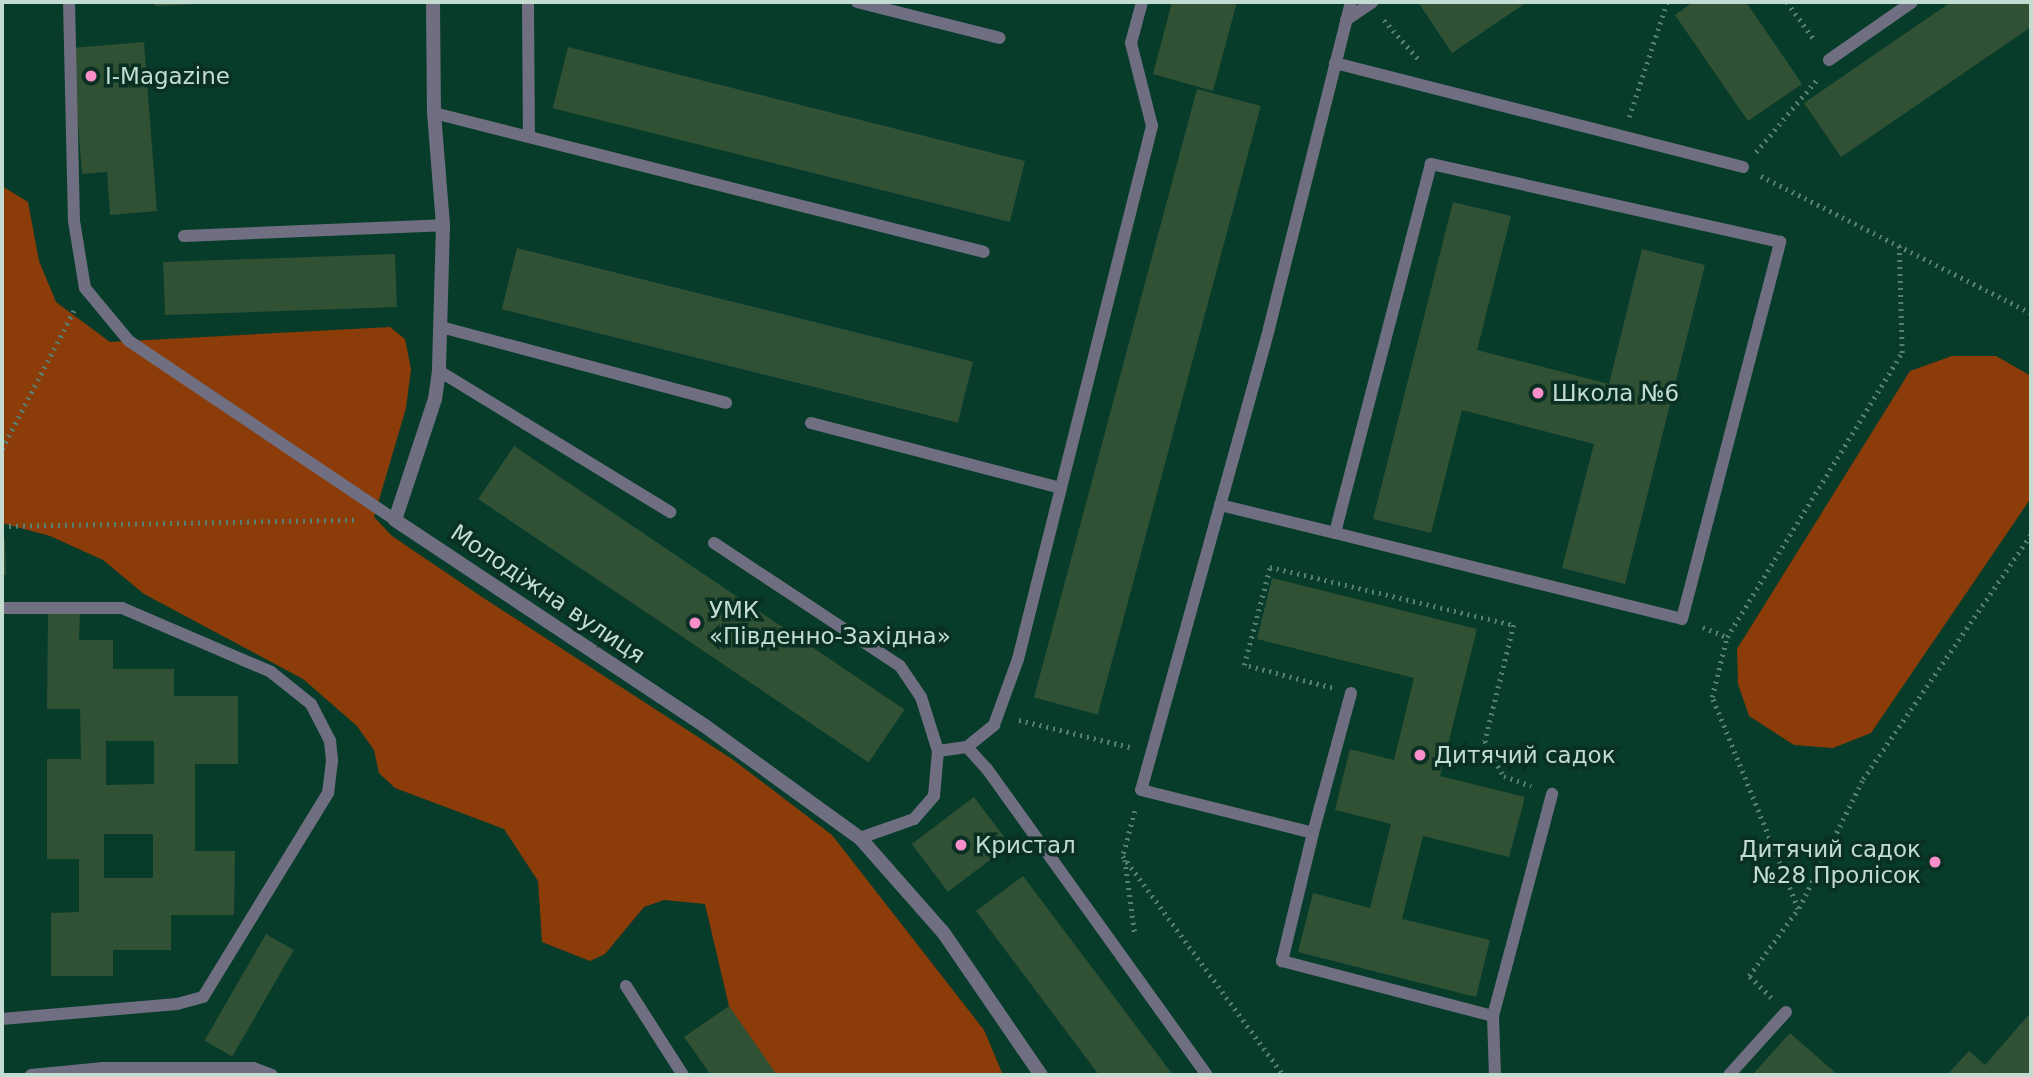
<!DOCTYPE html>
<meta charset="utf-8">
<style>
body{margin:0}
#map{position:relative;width:2033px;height:1077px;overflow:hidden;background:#073c2b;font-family:"DejaVu Sans",sans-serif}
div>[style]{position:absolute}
.green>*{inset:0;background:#8b3c08}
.building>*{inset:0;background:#315134;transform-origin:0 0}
.path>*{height:4.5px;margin-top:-2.25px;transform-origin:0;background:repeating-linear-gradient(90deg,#578071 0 2px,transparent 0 7px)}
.lane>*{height:12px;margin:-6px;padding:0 6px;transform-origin:6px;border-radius:6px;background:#706f81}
.street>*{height:14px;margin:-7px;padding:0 7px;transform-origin:7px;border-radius:7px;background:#706f81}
.dots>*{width:19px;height:19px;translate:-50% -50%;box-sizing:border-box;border:4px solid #0a3023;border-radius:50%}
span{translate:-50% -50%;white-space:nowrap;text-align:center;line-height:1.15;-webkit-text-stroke:7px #0a3023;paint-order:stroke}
.poi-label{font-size:23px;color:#c3dcd1}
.left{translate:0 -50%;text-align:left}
.right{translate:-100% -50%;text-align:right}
.street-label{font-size:23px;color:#c3dcd1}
.frame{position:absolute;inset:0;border:4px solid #c3dcd1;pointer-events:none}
</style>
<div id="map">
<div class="green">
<i style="clip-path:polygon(2px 186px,28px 202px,39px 261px,56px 302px,110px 342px,390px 327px,405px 339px,411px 369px,406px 408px,374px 517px,392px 536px,482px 597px,732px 759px,832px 835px,984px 1030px,1003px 1075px,757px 1075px,729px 1006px,705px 904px,664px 900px,644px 907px,605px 954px,590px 961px,542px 942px,538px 881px,504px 829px,395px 788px,379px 773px,374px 750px,357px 726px,303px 679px,144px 594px,103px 560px,50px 536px,2px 523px)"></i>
<i style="clip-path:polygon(1952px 356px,1996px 356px,2031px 376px,2031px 498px,1871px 733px,1833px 748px,1794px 745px,1749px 716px,1738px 684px,1737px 649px,1910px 371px)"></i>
</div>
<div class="building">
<i style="clip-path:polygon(155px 2px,198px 2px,198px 4px,155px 6px)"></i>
<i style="clip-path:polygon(1172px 2px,1237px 2px,1213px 91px,1153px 74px)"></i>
<i style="clip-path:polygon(1418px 2px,1527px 2px,1452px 53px)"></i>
<i style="clip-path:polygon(1693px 2px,1746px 2px,1802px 84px,1748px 121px,1675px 15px)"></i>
<i style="clip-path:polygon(1951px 2px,2031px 2px,2031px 27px,1841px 157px,1804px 103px)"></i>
<i style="clip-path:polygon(144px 42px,157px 211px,110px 215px,107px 172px,82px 174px,72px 48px)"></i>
<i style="left:568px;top:47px;width:471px;height:63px;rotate:14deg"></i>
<i style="left:1197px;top:89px;width:66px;height:630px;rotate:15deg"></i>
<i style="clip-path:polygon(1453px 202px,1511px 216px,1477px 350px,1609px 384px,1642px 249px,1705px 265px,1625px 584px,1562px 568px,1594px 444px,1462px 410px,1431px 533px,1373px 519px)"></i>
<i style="left:517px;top:248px;width:470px;height:63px;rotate:14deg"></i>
<i style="left:395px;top:254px;width:53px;height:232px;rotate:88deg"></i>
<i style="left:514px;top:446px;width:471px;height:64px;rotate:34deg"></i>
<i style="clip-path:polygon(2px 539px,5px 539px,6px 575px,2px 575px)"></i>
<i style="clip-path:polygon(1272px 578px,1477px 629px,1440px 776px,1525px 797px,1509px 857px,1423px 836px,1402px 919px,1490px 940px,1476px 997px,1298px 952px,1313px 893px,1370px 908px,1391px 824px,1335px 810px,1350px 749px,1394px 760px,1414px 678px,1257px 639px)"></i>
<i style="clip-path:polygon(evenodd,48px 614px,80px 614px,79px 640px,113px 640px,113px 669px,174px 669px,174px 696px,238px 696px,238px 764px,195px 764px,195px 851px,235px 851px,234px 915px,171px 915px,171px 950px,113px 950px,113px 976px,51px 976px,51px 913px,79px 912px,79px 859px,47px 859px,47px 759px,81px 759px,80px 709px,47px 709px,48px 614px,106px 741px,154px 741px,154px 784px,106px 785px,106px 741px,48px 614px,104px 834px,153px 834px,153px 878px,104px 878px,104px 834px)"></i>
<i style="left:974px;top:797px;width:60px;height:78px;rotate:53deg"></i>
<i style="clip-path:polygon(1023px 876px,1173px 1075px,1099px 1075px,976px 911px)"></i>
<i style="left:266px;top:934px;width:32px;height:123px;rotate:30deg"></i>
<i style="clip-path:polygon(729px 1006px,777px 1075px,711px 1075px,684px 1037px)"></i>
<i style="clip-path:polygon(2031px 1012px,2031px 1075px,1947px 1075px,1969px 1051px,1985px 1065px)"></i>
<i style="clip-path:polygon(1790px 1033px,1838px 1075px,1752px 1075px)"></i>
</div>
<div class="path">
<i style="left:1787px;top:2px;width:49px;rotate:54.1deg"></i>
<i style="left:1384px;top:20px;width:55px;rotate:48.7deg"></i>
<i style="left:1629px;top:117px;width:121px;rotate:-71.7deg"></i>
<i style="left:1756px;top:152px;width:97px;rotate:-50deg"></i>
<i style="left:1761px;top:176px;width:303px;rotate:26.9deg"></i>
<i style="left:2px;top:449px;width:157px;rotate:-62.6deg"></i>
<i style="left:2px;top:526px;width:354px;rotate:-1deg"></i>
<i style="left:1703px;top:627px;width:26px;rotate:23deg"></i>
<i style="left:1332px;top:688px;width:91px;rotate:-165.4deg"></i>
<i style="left:1244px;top:665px;width:101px;rotate:-75.1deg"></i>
<i style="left:1270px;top:567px;width:251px;rotate:13.4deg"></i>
<i style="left:1514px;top:625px;width:120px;rotate:104deg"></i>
<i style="left:1485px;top:741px;width:40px;rotate:62deg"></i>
<i style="left:1504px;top:776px;width:29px;rotate:20deg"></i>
<i style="left:1019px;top:720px;width:114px;rotate:13.7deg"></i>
<i style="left:1135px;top:811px;width:47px;rotate:104.9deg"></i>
<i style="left:1123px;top:856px;width:271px;rotate:53.8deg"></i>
<i style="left:1125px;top:860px;width:75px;rotate:82.3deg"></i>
<i style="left:1799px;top:908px;width:144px;rotate:-63.6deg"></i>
<i style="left:1863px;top:779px;width:296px;rotate:-55.5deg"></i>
<i style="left:1771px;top:998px;width:31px;rotate:-135deg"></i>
<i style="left:1749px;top:976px;width:83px;rotate:-53.8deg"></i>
<i style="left:1798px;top:909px;width:229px;rotate:-112.1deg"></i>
<i style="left:1712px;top:697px;width:62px;rotate:-76deg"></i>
<i style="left:1727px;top:637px;width:334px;rotate:-58.4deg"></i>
<i style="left:1902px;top:353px;width:107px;rotate:-91.6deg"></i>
</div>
<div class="lane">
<i style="left:69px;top:2px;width:219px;rotate:88.7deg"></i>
<i style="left:74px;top:221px;width:68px;rotate:80.7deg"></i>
<i style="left:85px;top:288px;width:69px;rotate:50.3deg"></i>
<i style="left:129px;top:341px;width:321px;rotate:33.9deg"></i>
<i style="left:528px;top:2px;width:133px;rotate:89.6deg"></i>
<i style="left:857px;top:2px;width:147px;rotate:14.1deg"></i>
<i style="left:1351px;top:2px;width:337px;rotate:104.1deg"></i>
<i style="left:1269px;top:329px;width:478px;rotate:105.5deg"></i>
<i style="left:1141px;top:790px;width:177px;rotate:14deg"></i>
<i style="left:1313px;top:833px;width:132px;rotate:103.6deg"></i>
<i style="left:1282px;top:961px;width:218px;rotate:14.6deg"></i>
<i style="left:1493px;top:1016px;width:230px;rotate:-75.1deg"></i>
<i style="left:1346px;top:20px;width:32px;rotate:-34deg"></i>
<i style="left:1829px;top:60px;width:101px;rotate:-34.9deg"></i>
<i style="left:1335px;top:63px;width:421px;rotate:14.3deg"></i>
<i style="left:434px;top:113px;width:567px;rotate:14.18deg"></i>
<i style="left:184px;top:236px;width:259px;rotate:-2.4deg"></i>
<i style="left:441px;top:327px;width:295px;rotate:14.9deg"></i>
<i style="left:439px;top:371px;width:271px;rotate:31.4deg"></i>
<i style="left:811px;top:423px;width:258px;rotate:14.6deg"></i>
<i style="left:1220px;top:505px;width:118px;rotate:13.7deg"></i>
<i style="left:1335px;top:533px;width:357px;rotate:13.9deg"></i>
<i style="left:1682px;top:619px;width:390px;rotate:-75.4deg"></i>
<i style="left:1780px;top:242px;width:358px;rotate:-167.4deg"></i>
<i style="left:1431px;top:164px;width:381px;rotate:104.6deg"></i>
<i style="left:714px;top:543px;width:223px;rotate:33.5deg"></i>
<i style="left:900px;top:666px;width:37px;rotate:56deg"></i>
<i style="left:921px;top:697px;width:57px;rotate:72.5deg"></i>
<i style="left:2px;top:608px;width:120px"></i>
<i style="left:122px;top:608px;width:162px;rotate:23.2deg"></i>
<i style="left:271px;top:672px;width:51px;rotate:38.7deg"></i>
<i style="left:311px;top:704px;width:42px;rotate:62.8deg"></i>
<i style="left:330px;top:741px;width:20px;rotate:84deg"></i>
<i style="left:332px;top:761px;width:32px;rotate:97deg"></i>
<i style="left:328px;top:793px;width:239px;rotate:121.5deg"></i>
<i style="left:203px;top:997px;width:27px;rotate:165deg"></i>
<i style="left:177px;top:1004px;width:176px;rotate:175.1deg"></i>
<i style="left:967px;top:747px;width:30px;rotate:48deg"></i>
<i style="left:987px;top:769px;width:377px;rotate:54.3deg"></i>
<i style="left:1313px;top:833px;width:145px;rotate:-74.8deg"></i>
<i style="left:860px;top:838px;width:57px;rotate:-19.4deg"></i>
<i style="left:914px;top:819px;width:30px;rotate:-49deg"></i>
<i style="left:934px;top:796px;width:45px;rotate:-84.9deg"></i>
<i style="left:938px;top:751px;width:29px;rotate:-8deg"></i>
<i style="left:967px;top:747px;width:35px;rotate:-39deg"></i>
<i style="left:994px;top:725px;width:70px;rotate:-70deg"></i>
<i style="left:1018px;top:659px;width:550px;rotate:-75.89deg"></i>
<i style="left:1152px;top:126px;width:86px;rotate:-104.2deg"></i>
<i style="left:1131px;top:43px;width:42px;rotate:-75deg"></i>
<i style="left:626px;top:986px;width:106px;rotate:57.4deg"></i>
<i style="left:1493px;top:1016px;width:59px;rotate:88.1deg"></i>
<i style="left:31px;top:1075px;width:73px;rotate:-5.5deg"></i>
<i style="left:104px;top:1068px;width:149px"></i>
<i style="left:253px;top:1068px;width:20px;rotate:20deg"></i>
<i style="left:1729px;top:1075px;width:85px;rotate:-47.9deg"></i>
</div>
<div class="street">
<i style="left:433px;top:2px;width:111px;rotate:89.5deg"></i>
<i style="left:434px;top:113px;width:112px;rotate:85.4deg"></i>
<i style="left:443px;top:225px;width:146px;rotate:91.6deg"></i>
<i style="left:439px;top:371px;width:28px;rotate:98deg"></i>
<i style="left:435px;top:399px;width:127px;rotate:108.3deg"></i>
<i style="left:395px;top:520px;width:372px;rotate:33.6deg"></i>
<i style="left:705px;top:726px;width:191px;rotate:35.9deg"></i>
<i style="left:860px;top:838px;width:125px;rotate:48.6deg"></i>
<i style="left:943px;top:932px;width:173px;rotate:55.6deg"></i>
</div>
<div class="dots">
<i style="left:91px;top:76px;background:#f98fca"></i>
<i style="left:1538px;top:393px;background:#f98fca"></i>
<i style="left:695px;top:623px;background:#f98fca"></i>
<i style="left:1420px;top:755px;background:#f98fca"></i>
<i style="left:961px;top:845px;background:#f98fca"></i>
<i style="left:1935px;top:862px;background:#f98fca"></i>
</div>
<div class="poi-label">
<span class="left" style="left:105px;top:76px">I-Magazine</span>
<span class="left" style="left:1552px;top:393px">Школа №6</span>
<span class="left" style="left:709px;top:623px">УМК<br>«Південно-Західна»</span>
<span class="left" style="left:1434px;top:755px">Дитячий садок</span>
<span class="left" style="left:975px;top:845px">Кристал</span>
<span class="right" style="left:1921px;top:862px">Дитячий садок<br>№28 Пролісок</span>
</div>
<div class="street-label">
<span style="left:548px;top:594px;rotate:34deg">Молодіжна вулиця</span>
</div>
<div class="frame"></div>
</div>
